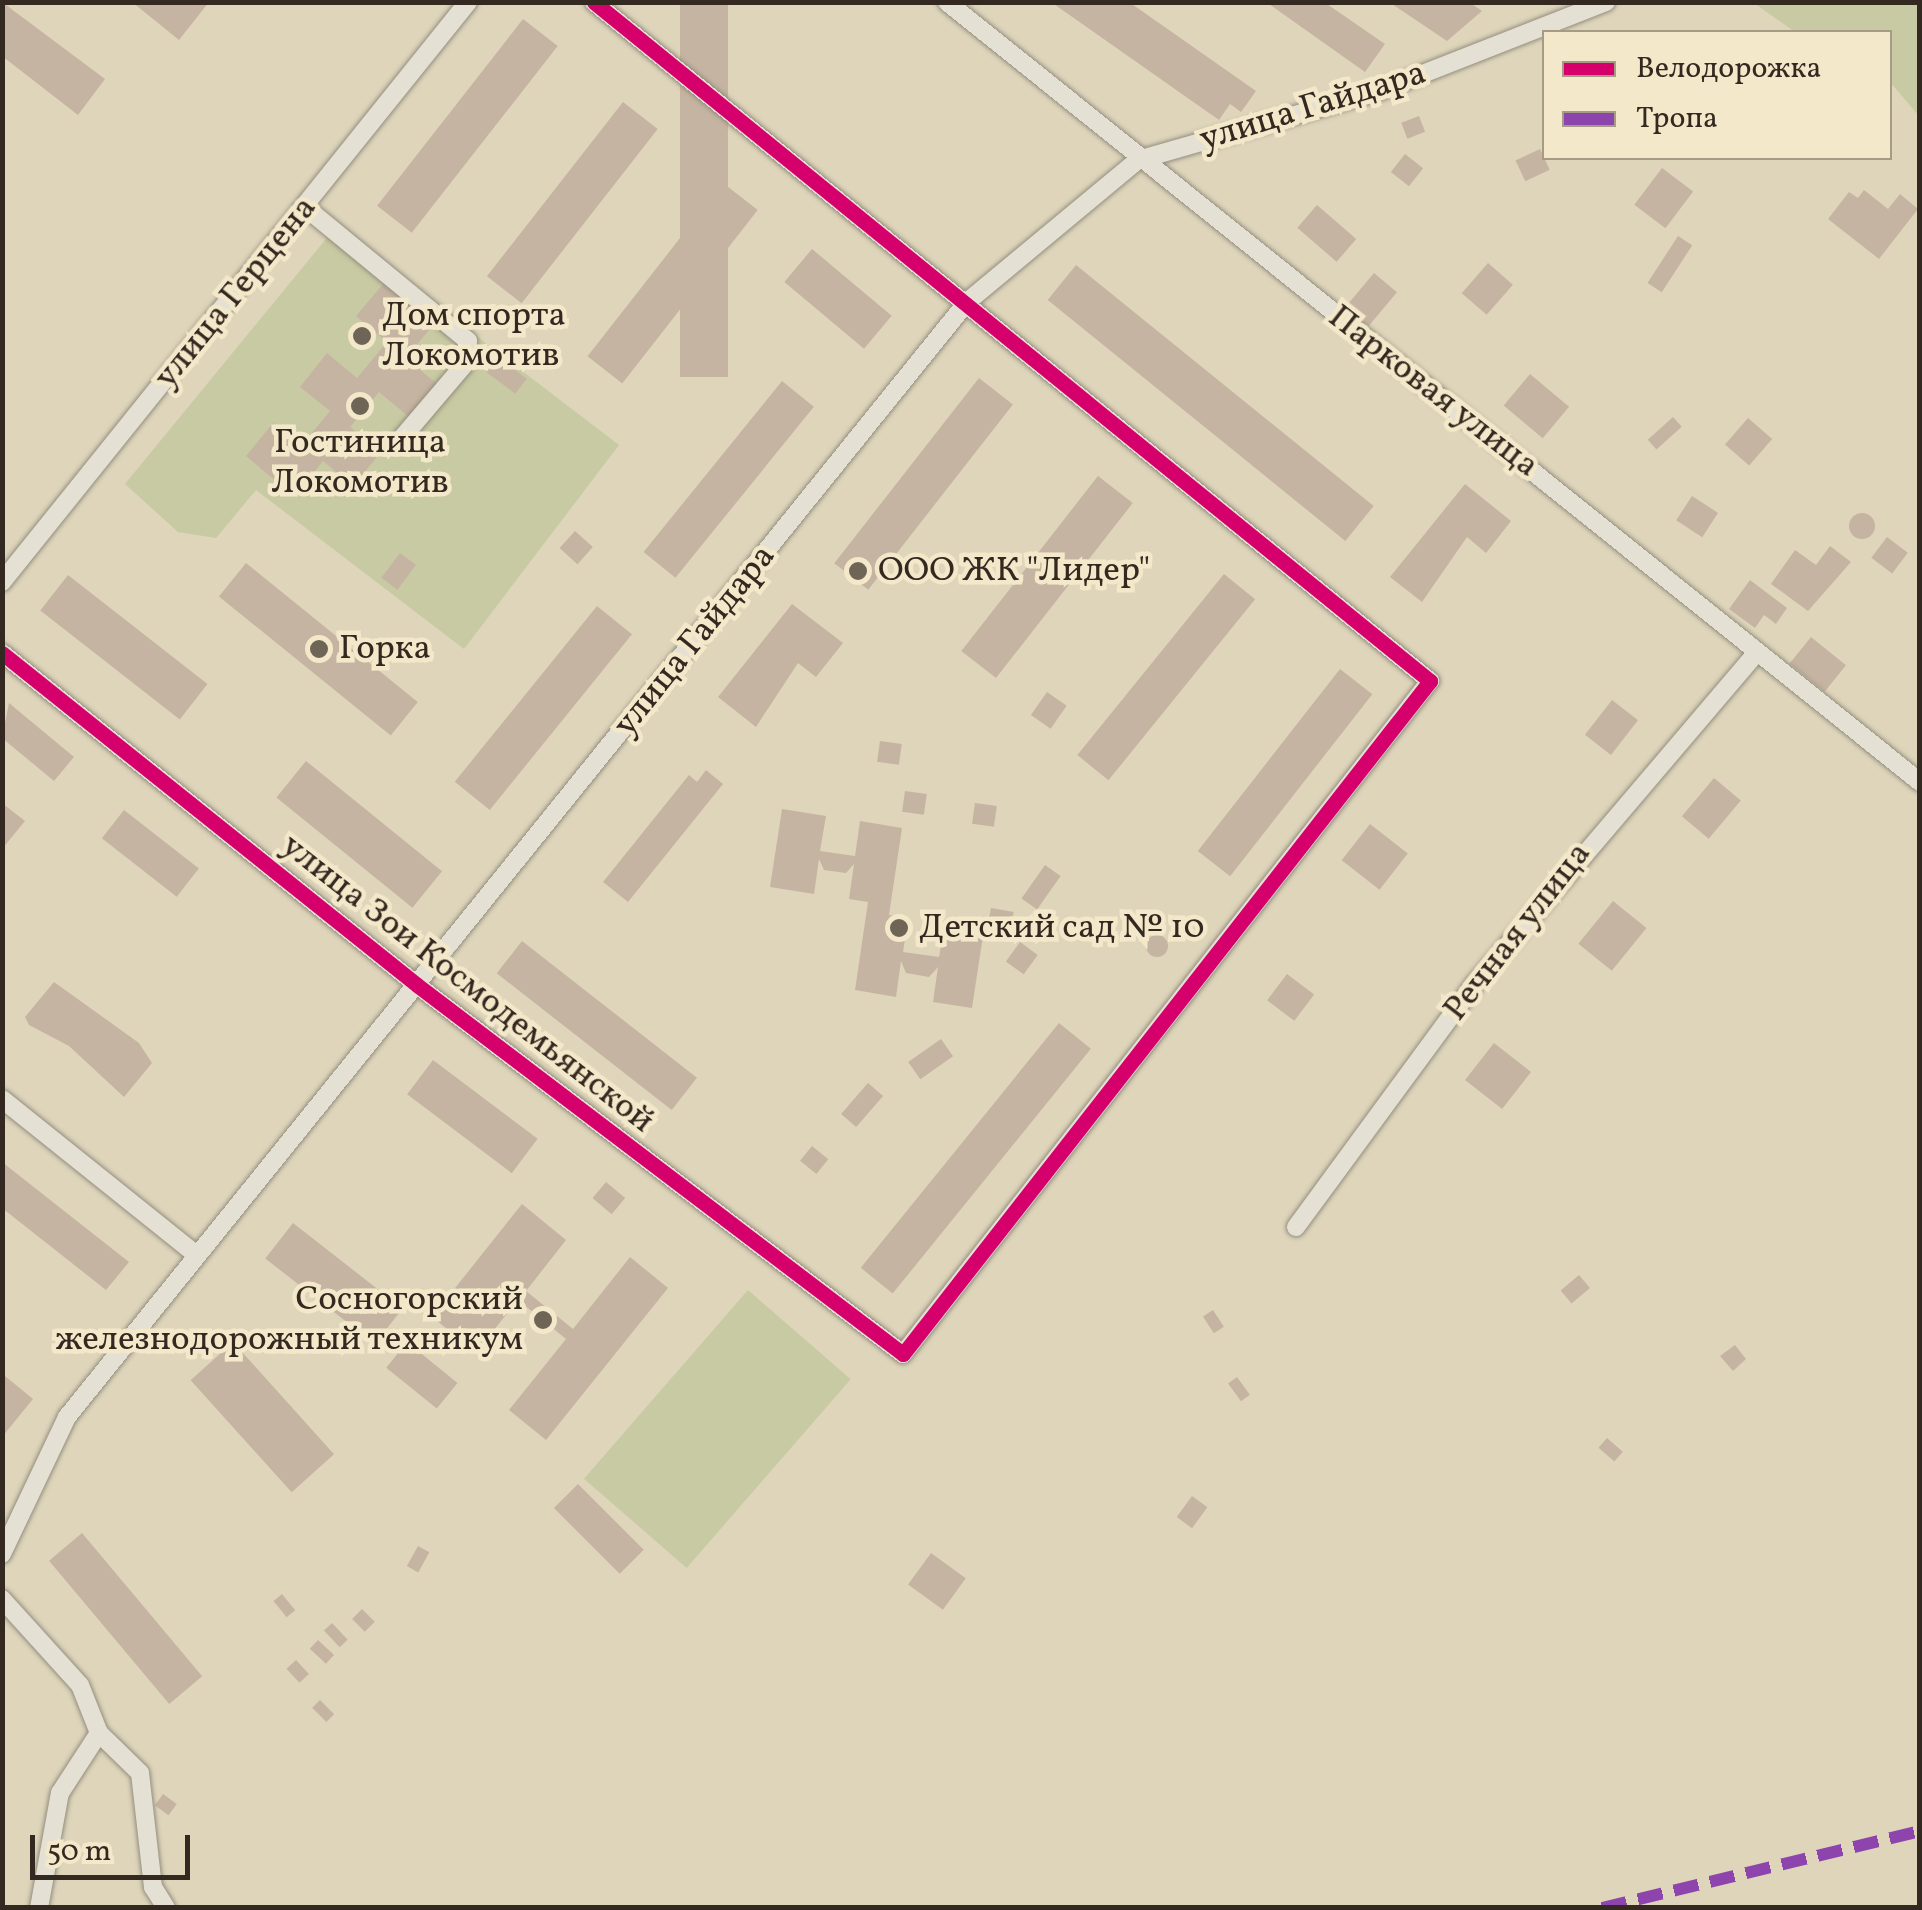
<!DOCTYPE html>
<meta charset="utf-8">
<style>
body{margin:0}
#map{position:relative;width:1922px;height:1910px;overflow:hidden;background:#ded5bb;font-family:Vollkorn,serif}
div>[style]{position:absolute}
.green>*{inset:0;background:#c7caa2;transform-origin:0 0}
.building>*{inset:0;background:#c6b4a2;transform-origin:0 0}
.round{border-radius:50%}
.roads{filter:drop-shadow(0 0 2px #948e7e) drop-shadow(0 0 2px #948e7e)}
.minor>*{height:18px;margin:-9px;padding:0 9px;transform-origin:9px;border-radius:9px;background:#e4e0d3}
.quiet>*{height:12px;margin-top:-6px;transform-origin:0;background:repeating-linear-gradient(90deg,#8e44ad 0 25px,transparent 0 37px)}
.cycleway>*{height:15px;margin:-7.5px;padding:0 7.5px;transform-origin:7.5px;border-radius:7.5px;background:#d6006c}
.dots>*{width:28px;height:28px;translate:-50% -50%;box-sizing:border-box;border:5px solid #f3e8c9;border-radius:50%}
span{translate:-50% -50%;white-space:nowrap;text-align:center;line-height:1.15;-webkit-text-stroke:9px #f3e8c9;paint-order:stroke}
.street-label{font-size:35px;color:#332920}
.poi-label{font-size:35px;color:#332920}
.left{translate:0 -50%;text-align:left}
.right{translate:-100% -50%;text-align:right}
.frame{position:absolute;inset:0;border:5px solid #332920;pointer-events:none}
.legend{position:absolute;left:1542px;top:30px;width:350px;height:130px;box-sizing:border-box;background:#f3e8c9;border:2px solid #a69c85;margin:0;padding:12px 18px;list-style:none;font-size:30px;color:#332920}
.legend li{display:flex;align-items:center;gap:20px;height:50px}
.legend b{width:50px;border:2px solid #a69c85}
.scale{position:absolute;left:30px;top:1835px;width:160px;height:45px;box-sizing:border-box;border:5px solid #332920;border-top:0;padding-left:12px;font-size:30px;line-height:35px;white-space:nowrap;color:#332920;-webkit-text-stroke:8px #f3e8c9;paint-order:stroke}
</style>
<div id="map">
<div class="green">
<i style="clip-path:polygon(1754px 3px,1919px 3px,1919px 116px,1890px 82px,1890px 32px,1795px 32px)"></i>
<i style="clip-path:polygon(335px 228px,619px 445px,464px 649px,256px 490px,216px 538px,178px 532px,125px 484px)"></i>
<i style="left:748px;top:1290px;width:136px;height:250px;rotate:41deg"></i>
</div>
<div class="building">
<i style="clip-path:polygon(2px 2px,105px 79px,78px 115px,2px 56px)"></i>
<i style="clip-path:polygon(132px 2px,209px 2px,179px 40px)"></i>
<i style="left:680px;top:2px;width:48px;height:375px"></i>
<i style="clip-path:polygon(1051px 2px,1129px 2px,1256px 91px,1241px 112px,1230px 104px,1219px 120px)"></i>
<i style="clip-path:polygon(1266px 2px,1324px 2px,1385px 44px,1365px 72px)"></i>
<i style="clip-path:polygon(1389px 2px,1469px 2px,1482px 11px,1447px 41px)"></i>
<i style="left:523px;top:19px;width:44px;height:237px;rotate:38deg"></i>
<i style="left:623px;top:102px;width:44px;height:221px;rotate:38deg"></i>
<i style="left:1419px;top:116px;width:17px;height:19px;rotate:69deg"></i>
<i style="left:1540px;top:149px;width:23px;height:27px;rotate:65deg"></i>
<i style="left:1405px;top:154px;width:23px;height:23px;rotate:38deg"></i>
<i style="left:1662px;top:168px;width:39px;height:46px;rotate:37deg"></i>
<i style="left:723px;top:183px;width:44px;height:220px;rotate:38deg"></i>
<i style="clip-path:polygon(1864px 190px,1888px 209px,1900px 194px,1918px 209px,1879px 259px,1828px 219px,1849px 192px,1858px 198px)"></i>
<i style="left:1317px;top:205px;width:52px;height:30px;rotate:41deg"></i>
<i style="left:1678px;top:236px;width:17px;height:56px;rotate:33deg"></i>
<i style="left:812px;top:249px;width:104px;height:43px;rotate:40deg"></i>
<i style="left:1488px;top:263px;width:33px;height:40px;rotate:41deg"></i>
<i style="left:1076px;top:265px;width:383px;height:45px;rotate:39deg"></i>
<i style="left:1374px;top:273px;width:30px;height:48px;rotate:40deg"></i>
<i style="clip-path:polygon(384px 283px,433px 325px,406px 358px,437px 384px,409px 417px,379px 392px,350px 427px,381px 452px,353px 486px,323px 461px,294px 496px,246px 456px,273px 423px,301px 446px,330px 411px,300px 387px,327px 353px,357px 378px,387px 342px,356px 316px)"></i>
<i style="left:498px;top:357px;width:36px;height:19px;rotate:37deg"></i>
<i style="left:1530px;top:374px;width:51px;height:41px;rotate:40deg"></i>
<i style="left:979px;top:378px;width:43px;height:235px;rotate:38deg"></i>
<i style="left:782px;top:381px;width:41px;height:220px;rotate:39deg"></i>
<i style="left:1673px;top:417px;width:13px;height:34px;rotate:48deg"></i>
<i style="left:1748px;top:418px;width:32px;height:35px;rotate:41deg"></i>
<i style="left:1098px;top:476px;width:44px;height:222px;rotate:38deg"></i>
<i style="clip-path:polygon(1465px 484px,1511px 521px,1486px 553px,1467px 537px,1422px 602px,1390px 577px)"></i>
<i style="left:1692px;top:496px;width:31px;height:29px;rotate:33deg"></i>
<i class="round" style="left:1849px;top:513px;width:26px;height:26px"></i>
<i style="left:575px;top:531px;width:24px;height:23px;rotate:42deg"></i>
<i style="left:1887px;top:537px;width:26px;height:26px;rotate:37deg"></i>
<i style="clip-path:polygon(1830px 546px,1851px 562px,1808px 611px,1771px 584px,1795px 550px,1816px 565px)"></i>
<i style="left:400px;top:553px;width:20px;height:31px;rotate:37deg"></i>
<i style="left:246px;top:563px;width:221px;height:43px;rotate:39deg"></i>
<i style="left:1224px;top:574px;width:40px;height:233px;rotate:39deg"></i>
<i style="left:68px;top:575px;width:177px;height:45px;rotate:38deg"></i>
<i style="clip-path:polygon(1750px 580px,1787px 608px,1776px 624px,1764px 615px,1755px 628px,1729px 609px)"></i>
<i style="clip-path:polygon(792px 604px,843px 643px,816px 677px,798px 663px,756px 727px,718px 697px)"></i>
<i style="left:597px;top:606px;width:45px;height:226px;rotate:39deg"></i>
<i style="left:1811px;top:637px;width:45px;height:34px;rotate:39deg"></i>
<i style="left:1340px;top:669px;width:41px;height:231px;rotate:38deg"></i>
<i style="left:1047px;top:692px;width:24px;height:28px;rotate:35deg"></i>
<i style="left:1612px;top:700px;width:33px;height:44px;rotate:38deg"></i>
<i style="clip-path:polygon(9px 703px,74px 757px,54px 781px,2px 738px)"></i>
<i style="left:880px;top:741px;width:22px;height:21px;rotate:8deg"></i>
<i style="left:306px;top:761px;width:175px;height:47px;rotate:39deg"></i>
<i style="clip-path:polygon(706px 770px,723px 784px,628px 902px,603px 882px,689px 775px,697px 782px)"></i>
<i style="left:1714px;top:778px;width:35px;height:50px;rotate:40deg"></i>
<i style="left:905px;top:791px;width:22px;height:21px;rotate:8deg"></i>
<i style="clip-path:polygon(2px 803px,25px 821px,2px 849px)"></i>
<i style="left:975px;top:803px;width:22px;height:21px;rotate:8deg"></i>
<i style="clip-path:polygon(782px 809px,826px 816px,820px 851px,855px 856px,860px 821px,902px 828px,889px 915px,908px 918px,903px 952px,939px 957px,945px 923px,984px 929px,972px 1008px,933px 1002px,938px 967px,929px 977px,906px 973px,901px 961px,896px 997px,855px 990px,868px 902px,849px 899px,854px 864px,846px 873px,824px 870px,819px 859px,814px 894px,770px 887px)"></i>
<i style="left:124px;top:810px;width:95px;height:36px;rotate:38deg"></i>
<i style="left:1370px;top:824px;width:48px;height:46px;rotate:38deg"></i>
<i style="left:1045px;top:865px;width:19px;height:41px;rotate:35deg"></i>
<i style="left:1613px;top:901px;width:43px;height:55px;rotate:39deg"></i>
<i style="left:991px;top:908px;width:23px;height:13px;rotate:10deg"></i>
<i class="round" style="left:1146px;top:935px;width:22px;height:22px"></i>
<i style="left:522px;top:941px;width:222px;height:41px;rotate:38deg"></i>
<i style="left:1020px;top:942px;width:22px;height:24px;rotate:36deg"></i>
<i style="left:1287px;top:974px;width:34px;height:33px;rotate:37deg"></i>
<i style="clip-path:polygon(54px 982px,139px 1043px,152px 1063px,124px 1097px,69px 1046px,29px 1025px,25px 1017px)"></i>
<i style="left:1059px;top:1023px;width:41px;height:315px;rotate:39deg"></i>
<i style="left:941px;top:1039px;width:21px;height:40px;rotate:55deg"></i>
<i style="left:1494px;top:1043px;width:47px;height:47px;rotate:38deg"></i>
<i style="left:433px;top:1060px;width:131px;height:43px;rotate:37deg"></i>
<i style="left:868px;top:1083px;width:20px;height:41px;rotate:41deg"></i>
<i style="left:812px;top:1146px;width:21px;height:19px;rotate:39deg"></i>
<i style="clip-path:polygon(2px 1162px,129px 1262px,106px 1290px,2px 1208px)"></i>
<i style="left:606px;top:1182px;width:25px;height:21px;rotate:40deg"></i>
<i style="clip-path:polygon(522px 1204px,566px 1240px,526px 1291px,573px 1329px,630px 1257px,668px 1288px,546px 1440px,509px 1410px,566px 1339px,518px 1300px,476px 1352px,432px 1317px)"></i>
<i style="left:293px;top:1223px;width:139px;height:45px;rotate:38deg"></i>
<i style="left:1579px;top:1275px;width:17px;height:24px;rotate:50deg"></i>
<i style="left:1213px;top:1310px;width:20px;height:12px;rotate:57deg"></i>
<i style="left:233px;top:1342px;width:151px;height:57px;rotate:48deg"></i>
<i style="left:407px;top:1342px;width:65px;height:33px;rotate:39deg"></i>
<i style="clip-path:polygon(1735px 1345px,1746px 1359px,1733px 1371px,1720px 1356px)"></i>
<i style="clip-path:polygon(5px 1376px,33px 1399px,2px 1437px,2px 1379px)"></i>
<i style="left:1237px;top:1377px;width:22px;height:11px;rotate:54deg"></i>
<i style="left:1607px;top:1438px;width:21px;height:13px;rotate:41deg"></i>
<i style="left:578px;top:1484px;width:93px;height:34px;rotate:45deg"></i>
<i style="left:1192px;top:1496px;width:19px;height:26px;rotate:36deg"></i>
<i style="left:82px;top:1533px;width:187px;height:43px;rotate:50deg"></i>
<i style="left:418px;top:1546px;width:13px;height:23px;rotate:29deg"></i>
<i style="left:931px;top:1553px;width:43px;height:39px;rotate:36deg"></i>
<i style="left:282px;top:1594px;width:21px;height:11px;rotate:51deg"></i>
<i style="left:362px;top:1609px;width:18px;height:14px;rotate:45deg"></i>
<i style="left:332px;top:1623px;width:23px;height:11px;rotate:47deg"></i>
<i style="left:318px;top:1640px;width:22px;height:12px;rotate:43deg"></i>
<i style="left:296px;top:1660px;width:19px;height:13px;rotate:47deg"></i>
<i style="left:320px;top:1700px;width:20px;height:11px;rotate:45deg"></i>
<i style="left:163px;top:1794px;width:17px;height:14px;rotate:36deg"></i>
</div>
<div class="roads">
<div class="minor">
<i style="left:947px;top:2px;width:1247px;rotate:38.72deg"></i>
<i style="left:305px;top:207px;width:211px;rotate:39.4deg"></i>
<i style="left:468px;top:341px;width:24px;rotate:99deg"></i>
<i style="left:464px;top:365px;width:97px;rotate:130.4deg"></i>
<i style="left:2px;top:582px;width:744px;rotate:-51.22deg"></i>
<i style="left:2px;top:653px;width:531px;rotate:38.66deg"></i>
<i style="left:417px;top:985px;width:610px;rotate:37.21deg"></i>
<i style="left:903px;top:1354px;width:855px;rotate:-51.94deg"></i>
<i style="left:1430px;top:681px;width:1077px;rotate:-140.92deg"></i>
<i style="left:2px;top:1099px;width:250px;rotate:38.7deg"></i>
<i style="left:1296px;top:1227px;width:298px;rotate:-53.7deg"></i>
<i style="left:1472px;top:987px;width:440px;rotate:-49.6deg"></i>
<i style="left:2px;top:1554px;width:152px;rotate:-64.6deg"></i>
<i style="left:67px;top:1417px;width:1433px;rotate:-51.09deg"></i>
<i style="left:967px;top:302px;width:222px;rotate:-39.7deg"></i>
<i style="left:1138px;top:160px;width:251px;rotate:-16deg"></i>
<i style="left:1379px;top:91px;width:244px;rotate:-21.4deg"></i>
<i style="left:2px;top:1599px;width:116px;rotate:47.8deg"></i>
<i style="left:80px;top:1685px;width:52px;rotate:68.4deg"></i>
<i style="left:99px;top:1733px;width:57px;rotate:44.3deg"></i>
<i style="left:140px;top:1773px;width:115px;rotate:83.5deg"></i>
<i style="left:153px;top:1887px;width:25px;rotate:58deg"></i>
<i style="left:39px;top:1908px;width:117px;rotate:-79.7deg"></i>
<i style="left:60px;top:1793px;width:72px;rotate:-57deg"></i>
</div>
</div>
<div class="quiet">
<i style="left:1602px;top:1908px;width:327px;rotate:-13.6deg"></i>
</div>
<div class="cycleway">
<i style="left:2px;top:653px;width:531px;rotate:38.66deg"></i>
<i style="left:417px;top:985px;width:610px;rotate:37.21deg"></i>
<i style="left:903px;top:1354px;width:855px;rotate:-51.94deg"></i>
<i style="left:1430px;top:681px;width:1077px;rotate:-140.92deg"></i>
</div>
<div class="dots">
<i style="left:362px;top:336px;background:#6f6556"></i>
<i style="left:360px;top:406px;background:#6f6556"></i>
<i style="left:858px;top:571px;background:#6f6556"></i>
<i style="left:319px;top:649px;background:#6f6556"></i>
<i style="left:899px;top:928px;background:#6f6556"></i>
<i style="left:543px;top:1320px;background:#6f6556"></i>
</div>
<div class="street-label">
<span style="left:1313px;top:107px;rotate:-17deg">улица Гайдара</span>
<span style="left:236px;top:293px;rotate:-51deg">улица Герцена</span>
<span style="left:1433px;top:392px;rotate:38deg">Парковая улица</span>
<span style="left:695px;top:641px;rotate:-51deg">улица Гайдара</span>
<span style="left:1518px;top:932px;rotate:-52deg">Речная улица</span>
<span style="left:467px;top:984px;rotate:38deg">улица Зои Космодемьянской</span>
</div>
<div class="poi-label">
<span class="left" style="left:382px;top:336px">Дом спорта<br>Локомотив</span>
<span style="left:360px;top:463px">Гостиница<br>Локомотив</span>
<span class="left" style="left:878px;top:571px">ООО ЖК "Лидер"</span>
<span class="left" style="left:339px;top:649px">Горка</span>
<span class="left" style="left:919px;top:928px">Детский сад № 10</span>
<span class="right" style="left:523px;top:1320px">Сосногорский<br>железнодорожный техникум</span>
</div>
<div class="frame"></div>
<ul class="legend">
<li><b style="height:12px;background:#d6006c"></b>Велодорожка</li>
<li><b style="height:12px;background:#8e44ad"></b>Тропа</li>
</ul>
<div class="scale">50 m</div>
</div>
